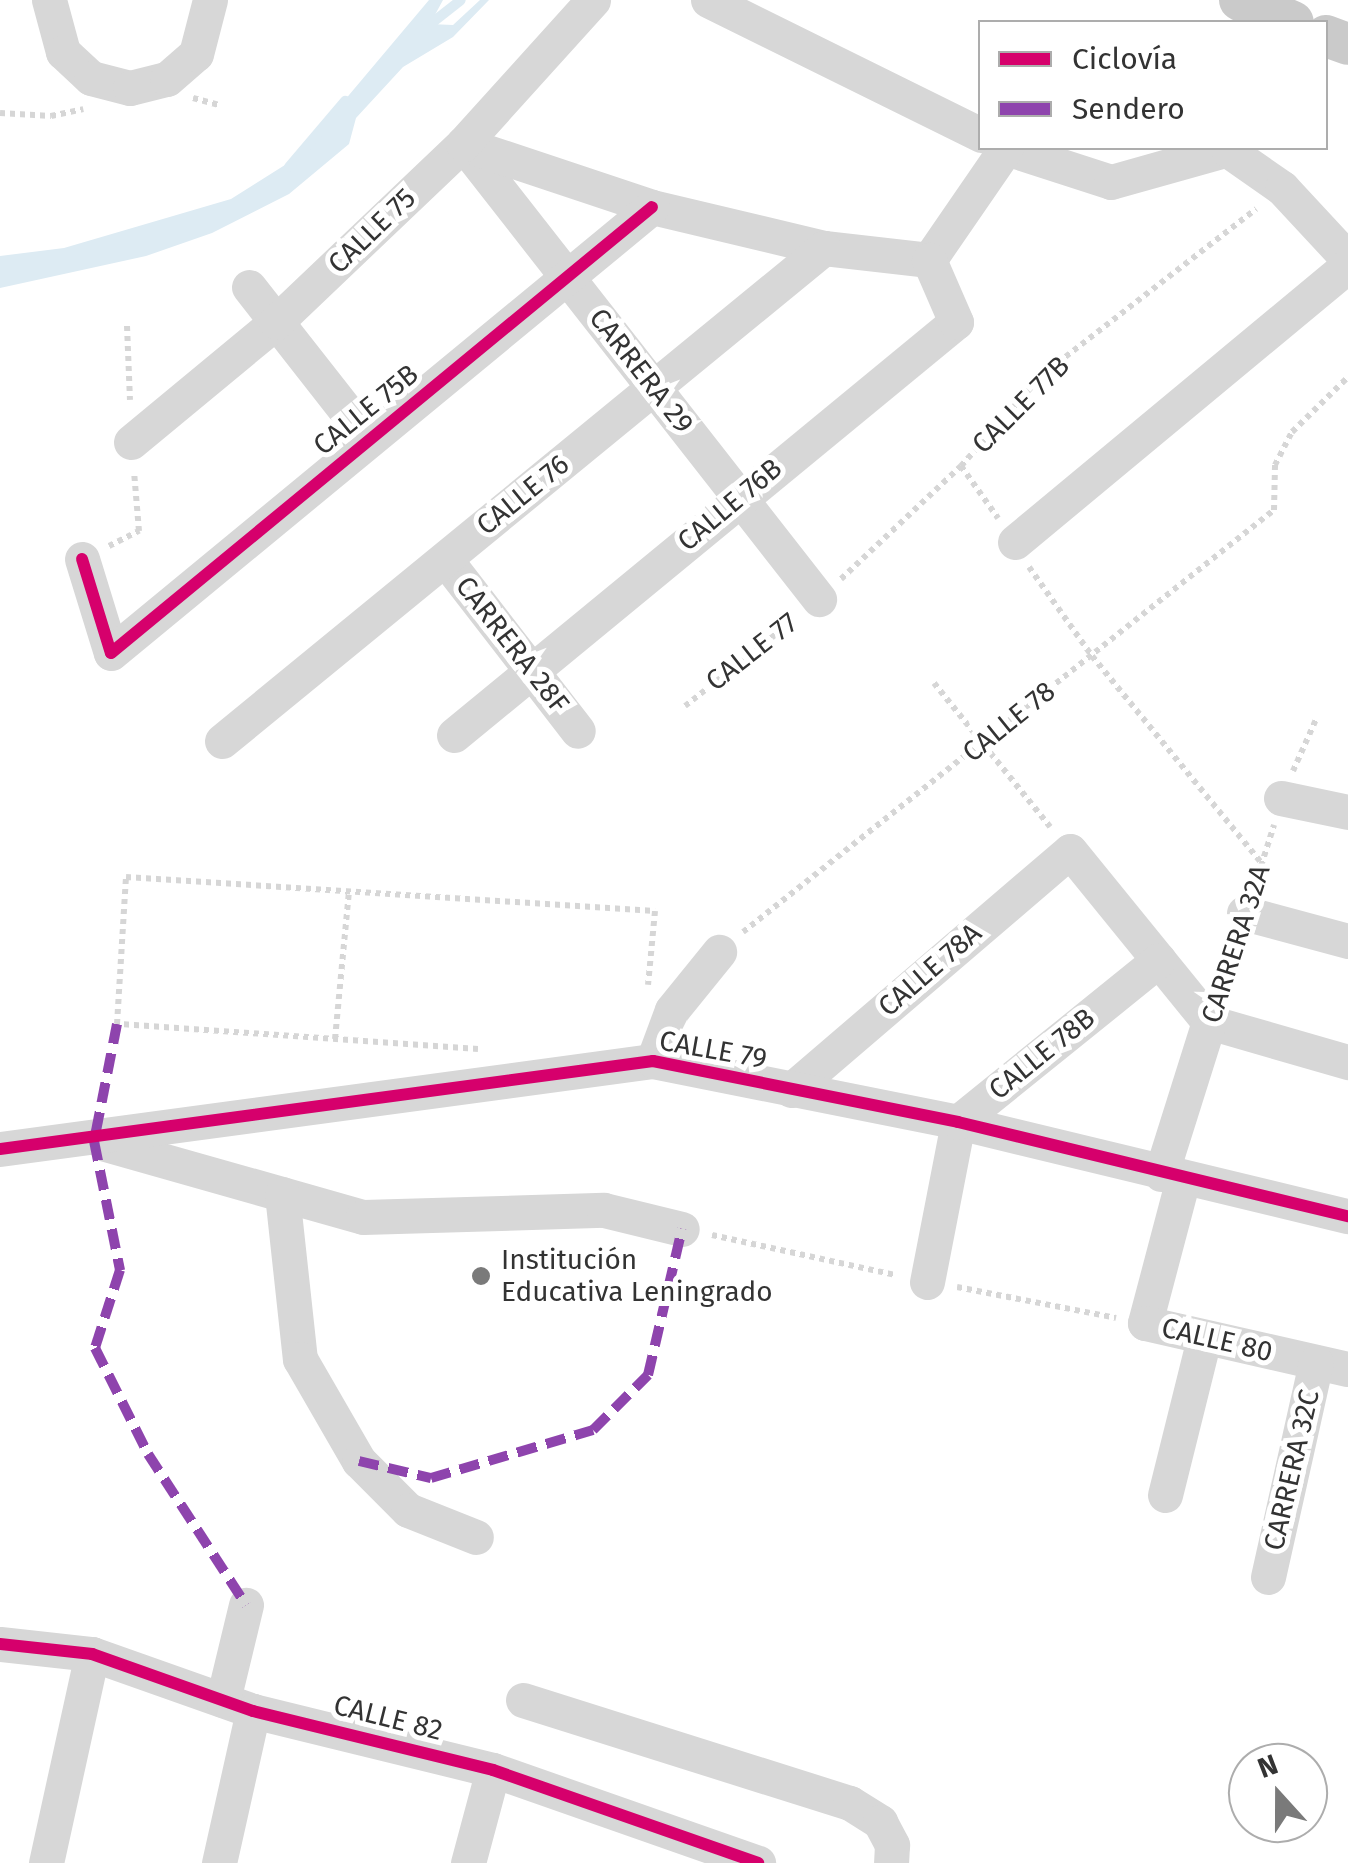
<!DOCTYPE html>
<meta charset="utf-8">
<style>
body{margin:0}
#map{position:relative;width:1348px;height:1863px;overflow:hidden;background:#fff;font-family:"Fira Sans",sans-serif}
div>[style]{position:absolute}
.water>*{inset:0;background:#ddebf3}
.stream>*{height:10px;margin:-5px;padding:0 5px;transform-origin:5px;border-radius:5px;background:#ddebf3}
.path>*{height:6px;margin-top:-3px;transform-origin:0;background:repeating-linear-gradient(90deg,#d6d6d6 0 5px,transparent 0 10px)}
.minor>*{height:35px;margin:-17.5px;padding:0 17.5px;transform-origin:17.5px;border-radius:17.5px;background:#d7d7d7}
.major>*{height:42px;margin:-21px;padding:0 21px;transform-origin:21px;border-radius:21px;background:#cacaca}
.quiet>*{height:10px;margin-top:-5px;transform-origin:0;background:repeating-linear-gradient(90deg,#8e44ad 0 20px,transparent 0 30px)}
.cycleway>*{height:12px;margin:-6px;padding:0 6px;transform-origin:6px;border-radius:6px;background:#d6006c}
.dots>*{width:28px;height:28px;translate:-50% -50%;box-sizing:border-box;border:5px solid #fff;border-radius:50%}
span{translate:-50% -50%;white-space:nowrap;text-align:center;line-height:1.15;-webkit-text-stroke:10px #fff;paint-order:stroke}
.street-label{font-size:28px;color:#333}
.poi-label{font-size:28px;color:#333}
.left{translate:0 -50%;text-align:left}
.legend{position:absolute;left:978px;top:20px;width:350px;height:130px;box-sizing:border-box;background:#fff;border:2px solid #adadad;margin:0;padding:12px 18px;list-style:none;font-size:30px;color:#333}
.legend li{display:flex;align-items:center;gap:20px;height:50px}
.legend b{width:50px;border:2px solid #adadad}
.north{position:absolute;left:1228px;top:1743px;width:100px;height:100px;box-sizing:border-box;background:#fff;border:2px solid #adadad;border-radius:50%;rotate:339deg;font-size:28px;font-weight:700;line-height:40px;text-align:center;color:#333}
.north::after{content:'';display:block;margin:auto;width:35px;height:45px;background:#7a7a7a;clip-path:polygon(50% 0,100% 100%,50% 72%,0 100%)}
</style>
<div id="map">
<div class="water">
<i style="clip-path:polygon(429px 0,443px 0,430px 24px,453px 25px,480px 0,489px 0,453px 37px,403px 67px,356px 118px,349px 144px,289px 194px,212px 233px,146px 256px,0 288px,0 256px,64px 248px,231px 199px,296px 158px)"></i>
</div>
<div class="stream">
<i style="left:419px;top:33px;width:53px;rotate:-38.2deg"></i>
<i style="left:289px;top:167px;width:87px;rotate:-49.7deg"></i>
</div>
<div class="path">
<i style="left:193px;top:98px;width:28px;rotate:15deg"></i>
<i style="left:0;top:113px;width:51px;rotate:3.4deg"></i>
<i style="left:51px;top:116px;width:33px;rotate:-12deg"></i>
<i style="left:127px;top:326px;width:74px;rotate:87.7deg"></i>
<i style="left:961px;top:466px;width:64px;rotate:54.6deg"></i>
<i style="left:109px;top:546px;width:34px;rotate:-27deg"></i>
<i style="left:139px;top:531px;width:59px;rotate:-94.8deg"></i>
<i style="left:1029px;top:567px;width:109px;rotate:54.7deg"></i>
<i style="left:1092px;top:656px;width:270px;rotate:50.7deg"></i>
<i style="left:841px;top:579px;width:165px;rotate:-43.3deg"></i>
<i style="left:961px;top:466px;width:122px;rotate:-48.3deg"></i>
<i style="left:1042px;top:375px;width:271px;rotate:-37.8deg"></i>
<i style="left:934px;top:683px;width:185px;rotate:51.1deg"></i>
<i style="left:685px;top:706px;width:139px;rotate:-38.3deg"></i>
<i style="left:1293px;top:771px;width:59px;rotate:-66deg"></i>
<i style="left:1255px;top:885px;width:63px;rotate:-72.4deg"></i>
<i style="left:743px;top:932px;width:678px;rotate:-38.48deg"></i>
<i style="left:1274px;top:510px;width:45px;rotate:-88.7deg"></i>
<i style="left:1275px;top:465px;width:37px;rotate:-63deg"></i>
<i style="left:1292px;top:432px;width:78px;rotate:-44.5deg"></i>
<i style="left:1221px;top:984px;width:42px;rotate:-72deg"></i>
<i style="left:335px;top:1039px;width:149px;rotate:-84.6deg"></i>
<i style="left:478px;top:1049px;width:362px;rotate:-176deg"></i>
<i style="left:117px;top:1024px;width:147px;rotate:-86.5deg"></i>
<i style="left:126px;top:877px;width:530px;rotate:3.68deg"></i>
<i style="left:655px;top:911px;width:74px;rotate:95.4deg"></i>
<i style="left:712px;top:1235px;width:187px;rotate:12.3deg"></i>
<i style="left:957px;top:1287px;width:162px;rotate:11deg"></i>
</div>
<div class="minor">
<i style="left:49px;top:0;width:54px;rotate:74.9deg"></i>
<i style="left:63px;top:52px;width:38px;rotate:43deg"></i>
<i style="left:91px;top:78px;width:40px;rotate:14.4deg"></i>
<i style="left:130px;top:88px;width:38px;rotate:-14deg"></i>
<i style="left:167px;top:79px;width:38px;rotate:-41deg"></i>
<i style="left:196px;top:54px;width:56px;rotate:-75.5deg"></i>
<i style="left:708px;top:0;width:305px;rotate:26.3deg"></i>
<i style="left:463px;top:144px;width:578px;rotate:51.96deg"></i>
<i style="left:463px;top:144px;width:199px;rotate:18.4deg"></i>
<i style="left:652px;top:207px;width:177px;rotate:13.4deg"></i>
<i style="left:824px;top:248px;width:106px;rotate:6.5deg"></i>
<i style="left:1006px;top:148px;width:110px;rotate:17.9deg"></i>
<i style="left:1111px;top:182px;width:126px;rotate:-15.7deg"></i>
<i style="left:1229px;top:151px;width:65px;rotate:34.9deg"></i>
<i style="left:1282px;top:188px;width:97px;rotate:47.1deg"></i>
<i style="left:929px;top:260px;width:136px;rotate:-55.5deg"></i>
<i style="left:249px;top:287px;width:194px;rotate:51.9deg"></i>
<i style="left:131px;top:442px;width:188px;rotate:-39.6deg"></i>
<i style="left:276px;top:322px;width:258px;rotate:-43.6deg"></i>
<i style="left:463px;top:144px;width:194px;rotate:-47.9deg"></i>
<i style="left:1015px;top:542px;width:433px;rotate:-39.7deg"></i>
<i style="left:82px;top:559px;width:98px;rotate:72.9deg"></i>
<i style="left:111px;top:653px;width:701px;rotate:-39.5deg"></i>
<i style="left:445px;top:559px;width:217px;rotate:52.3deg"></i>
<i style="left:454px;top:735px;width:650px;rotate:-39.44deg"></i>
<i style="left:956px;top:322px;width:68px;rotate:-113.5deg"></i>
<i style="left:222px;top:741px;width:778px;rotate:-39.32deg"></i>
<i style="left:1281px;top:798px;width:68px;rotate:11.8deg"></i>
<i style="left:1244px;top:913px;width:108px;rotate:15.1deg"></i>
<i style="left:1209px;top:1022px;width:145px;rotate:16.1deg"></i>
<i style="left:653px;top:1061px;width:54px;rotate:-69.6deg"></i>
<i style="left:672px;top:1010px;width:75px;rotate:-51deg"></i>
<i style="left:791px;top:1090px;width:367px;rotate:-40.6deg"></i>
<i style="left:1070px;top:851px;width:220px;rotate:50.9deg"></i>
<i style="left:105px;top:1144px;width:268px;rotate:15.8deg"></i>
<i style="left:363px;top:1217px;width:241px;rotate:-1.7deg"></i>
<i style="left:604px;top:1210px;width:80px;rotate:13.7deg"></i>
<i style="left:0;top:1149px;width:659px;rotate:-7.68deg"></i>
<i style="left:653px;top:1061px;width:311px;rotate:11.3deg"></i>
<i style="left:958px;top:1122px;width:401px;rotate:13.6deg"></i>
<i style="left:1161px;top:1174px;width:159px;rotate:-72.5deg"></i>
<i style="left:1183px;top:1179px;width:149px;rotate:104.8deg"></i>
<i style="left:1145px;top:1323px;width:208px;rotate:12.8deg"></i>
<i style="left:282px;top:1194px;width:166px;rotate:83.8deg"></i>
<i style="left:300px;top:1359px;width:118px;rotate:60deg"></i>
<i style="left:359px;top:1461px;width:69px;rotate:45deg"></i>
<i style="left:408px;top:1510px;width:73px;rotate:21.7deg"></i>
<i style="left:927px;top:1282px;width:163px;rotate:-79deg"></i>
<i style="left:958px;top:1122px;width:258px;rotate:-38.9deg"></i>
<i style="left:1165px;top:1495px;width:162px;rotate:-76deg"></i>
<i style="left:1268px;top:1577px;width:220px;rotate:-77.4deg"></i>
<i style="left:0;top:1644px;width:93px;rotate:6.2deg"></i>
<i style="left:92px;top:1654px;width:171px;rotate:19.5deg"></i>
<i style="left:253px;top:1711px;width:247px;rotate:13.8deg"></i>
<i style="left:493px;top:1770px;width:281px;rotate:19.3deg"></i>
<i style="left:223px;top:1700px;width:98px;rotate:-76.4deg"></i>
<i style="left:523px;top:1700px;width:343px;rotate:17.5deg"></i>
<i style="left:850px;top:1803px;width:36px;rotate:32deg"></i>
<i style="left:880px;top:1822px;width:26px;rotate:62deg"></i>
<i style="left:892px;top:1845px;width:18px;rotate:93deg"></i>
<i style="left:46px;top:1863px;width:214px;rotate:-77.6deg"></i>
<i style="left:219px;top:1863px;width:156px;rotate:-77.4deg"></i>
<i style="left:468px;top:1863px;width:96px;rotate:-75deg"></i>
</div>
<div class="major">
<i style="left:1240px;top:0;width:57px;rotate:22.5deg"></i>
<i style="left:1326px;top:36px;width:23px;rotate:20deg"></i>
</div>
<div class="quiet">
<i style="left:117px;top:1024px;width:119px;rotate:101.1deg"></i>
<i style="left:94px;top:1141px;width:132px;rotate:78.6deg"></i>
<i style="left:120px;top:1270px;width:82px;rotate:107.8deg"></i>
<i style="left:95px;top:1348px;width:119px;rotate:63.4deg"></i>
<i style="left:148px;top:1454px;width:180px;rotate:57deg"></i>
<i style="left:359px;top:1461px;width:74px;rotate:13.3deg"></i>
<i style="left:431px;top:1478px;width:169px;rotate:-16.5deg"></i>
<i style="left:593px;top:1430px;width:78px;rotate:-45deg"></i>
<i style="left:648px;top:1375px;width:150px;rotate:-76.9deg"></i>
</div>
<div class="cycleway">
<i style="left:82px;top:559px;width:98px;rotate:72.9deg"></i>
<i style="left:111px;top:653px;width:701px;rotate:-39.5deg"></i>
<i style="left:0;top:1149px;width:659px;rotate:-7.68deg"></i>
<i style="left:653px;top:1061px;width:311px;rotate:11.3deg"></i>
<i style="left:958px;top:1122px;width:401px;rotate:13.6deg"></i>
<i style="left:0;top:1644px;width:93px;rotate:6.2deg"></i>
<i style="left:92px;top:1654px;width:171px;rotate:19.5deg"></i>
<i style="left:253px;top:1711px;width:247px;rotate:13.8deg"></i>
<i style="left:493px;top:1770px;width:281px;rotate:19.3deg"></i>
</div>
<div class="dots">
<i style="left:481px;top:1276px;background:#7a7a7a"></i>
</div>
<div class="street-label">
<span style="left:372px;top:231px;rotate:-44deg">CALLE 75</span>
<span style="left:641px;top:371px;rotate:52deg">CARRERA 29</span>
<span style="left:1021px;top:405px;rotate:-45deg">CALLE 77B</span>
<span style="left:366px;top:410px;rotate:-39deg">CALLE 75B</span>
<span style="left:523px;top:495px;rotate:-39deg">CALLE 76</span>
<span style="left:730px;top:505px;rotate:-40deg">CALLE 76B</span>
<span style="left:512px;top:645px;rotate:52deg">CARRERA 28F</span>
<span style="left:752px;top:652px;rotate:-38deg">CALLE 77</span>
<span style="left:1009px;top:722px;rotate:-39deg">CALLE 78</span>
<span style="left:1236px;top:944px;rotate:-72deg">CARRERA 32A</span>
<span style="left:930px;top:970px;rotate:-41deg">CALLE 78A</span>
<span style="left:713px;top:1050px;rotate:10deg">CALLE 79</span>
<span style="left:1042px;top:1054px;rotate:-39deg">CALLE 78B</span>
<span style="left:1217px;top:1340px;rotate:13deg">CALLE 80</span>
<span style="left:1292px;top:1470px;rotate:-77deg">CARRERA 32C</span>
<span style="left:388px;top:1718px;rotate:14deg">CALLE 82</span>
</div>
<div class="poi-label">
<span class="left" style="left:501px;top:1276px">Institución<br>Educativa Leningrado</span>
</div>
<ul class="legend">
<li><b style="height:12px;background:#d6006c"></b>Ciclovía</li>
<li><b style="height:12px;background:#8e44ad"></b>Sendero</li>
</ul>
<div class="north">N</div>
</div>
